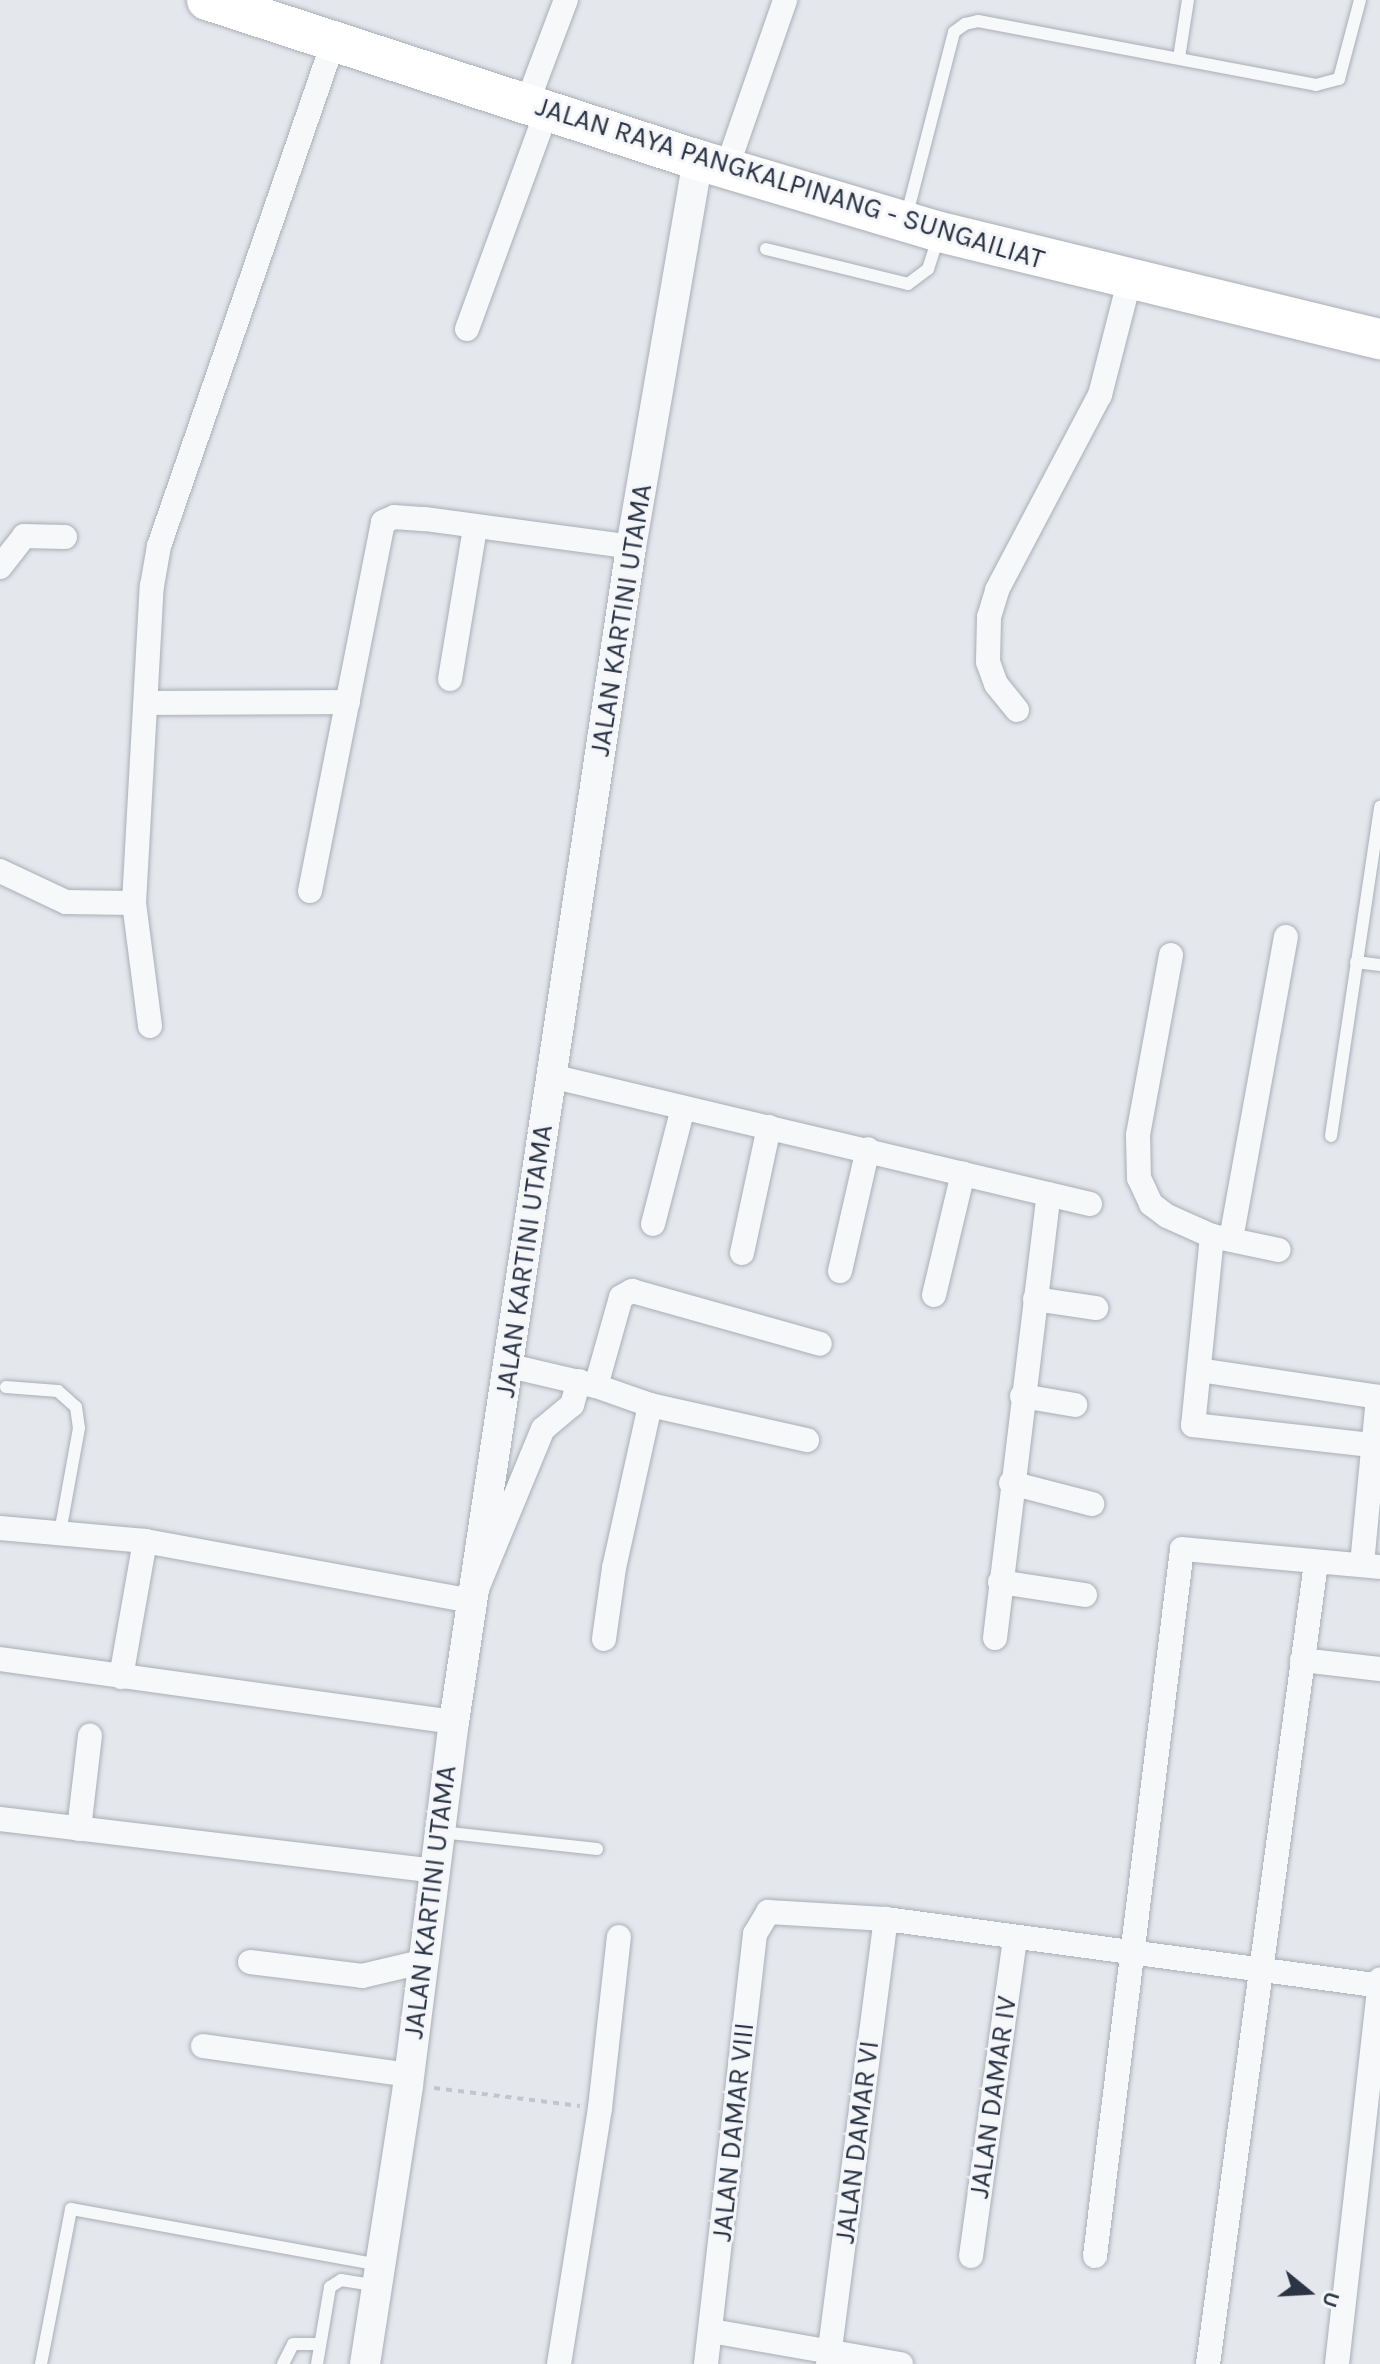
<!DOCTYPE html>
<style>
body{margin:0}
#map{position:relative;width:1380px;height:2364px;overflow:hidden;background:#e4e7ec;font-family:Karla,sans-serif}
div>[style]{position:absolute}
.path>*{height:4px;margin-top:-2px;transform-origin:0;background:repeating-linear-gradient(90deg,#c2c5cb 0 6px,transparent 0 12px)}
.roads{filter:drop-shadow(0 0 2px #a9aeb7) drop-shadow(0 0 2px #a9aeb7)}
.service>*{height:12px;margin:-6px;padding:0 6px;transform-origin:6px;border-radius:6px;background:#f7f8fa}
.minor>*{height:24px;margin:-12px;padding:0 12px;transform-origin:12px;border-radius:12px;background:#f7f8fa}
.tertiary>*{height:30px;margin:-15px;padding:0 15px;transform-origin:15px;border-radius:15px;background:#f7f8fa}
.trunk>*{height:40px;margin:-20px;padding:0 20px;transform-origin:20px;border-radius:20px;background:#fff}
span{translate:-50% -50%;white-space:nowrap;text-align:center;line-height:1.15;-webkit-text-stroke:6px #f4f6f9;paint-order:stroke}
.street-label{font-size:28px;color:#2b3445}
.north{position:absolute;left:1268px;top:2252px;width:80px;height:80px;-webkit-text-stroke:6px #f4f6f9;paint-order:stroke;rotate:108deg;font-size:22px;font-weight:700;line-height:32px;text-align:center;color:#2b3445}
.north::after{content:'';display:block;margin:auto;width:28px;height:36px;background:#2b3445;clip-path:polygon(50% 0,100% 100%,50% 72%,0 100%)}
</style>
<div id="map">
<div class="path">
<i style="left:434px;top:2088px;width:147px;rotate:7deg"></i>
</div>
<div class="roads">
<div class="service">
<i style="left:1179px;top:58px;width:59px;rotate:-81.2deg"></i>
<i style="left:906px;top:218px;width:192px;rotate:-75.5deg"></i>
<i style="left:954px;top:32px;width:14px;rotate:-36deg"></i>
<i style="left:965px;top:24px;width:13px;rotate:-13deg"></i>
<i style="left:978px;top:21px;width:344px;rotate:10.7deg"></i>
<i style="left:1316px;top:85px;width:24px;rotate:-15deg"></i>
<i style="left:1339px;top:79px;width:82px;rotate:-75.1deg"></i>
<i style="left:766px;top:249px;width:146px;rotate:13.8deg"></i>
<i style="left:908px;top:284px;width:25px;rotate:-37deg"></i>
<i style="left:928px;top:269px;width:36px;rotate:-72deg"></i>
<i style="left:1356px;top:962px;width:24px;rotate:7deg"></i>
<i style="left:1331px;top:1136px;width:333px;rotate:-81.5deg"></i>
<i style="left:6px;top:1387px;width:52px;rotate:4.4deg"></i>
<i style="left:58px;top:1391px;width:24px;rotate:42deg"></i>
<i style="left:76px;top:1407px;width:21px;rotate:82deg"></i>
<i style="left:79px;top:1428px;width:107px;rotate:100.3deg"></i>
<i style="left:441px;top:1832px;width:157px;rotate:6.2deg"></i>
<i style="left:41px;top:2364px;width:158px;rotate:-79deg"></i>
<i style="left:71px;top:2209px;width:314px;rotate:10.3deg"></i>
<i style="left:283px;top:2364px;width:22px;rotate:-63deg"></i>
<i style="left:293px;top:2344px;width:27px"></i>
<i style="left:317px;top:2364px;width:78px;rotate:-80.4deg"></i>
<i style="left:330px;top:2287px;width:13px;rotate:-32deg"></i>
<i style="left:341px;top:2280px;width:36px;rotate:9deg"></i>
</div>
<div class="minor">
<i style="left:527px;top:103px;width:110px;rotate:-69.3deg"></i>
<i style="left:727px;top:167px;width:177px;rotate:-70.8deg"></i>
<i style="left:467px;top:329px;width:233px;rotate:-69.9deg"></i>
<i style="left:0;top:567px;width:39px;rotate:-52deg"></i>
<i style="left:24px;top:536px;width:41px;rotate:1.4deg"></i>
<i style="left:450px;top:679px;width:153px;rotate:-80.6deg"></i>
<i style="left:149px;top:703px;width:199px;rotate:-0.3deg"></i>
<i style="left:1017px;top:710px;width:33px;rotate:-129deg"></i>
<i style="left:996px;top:684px;width:23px;rotate:-110deg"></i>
<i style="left:988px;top:662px;width:45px;rotate:-88.7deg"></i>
<i style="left:989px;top:617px;width:28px;rotate:-73deg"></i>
<i style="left:997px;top:590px;width:221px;rotate:-62.2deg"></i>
<i style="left:1100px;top:395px;width:117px;rotate:-75.6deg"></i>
<i style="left:0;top:871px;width:73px;rotate:25.2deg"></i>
<i style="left:66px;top:902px;width:68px;rotate:0.8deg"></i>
<i style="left:310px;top:891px;width:376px;rotate:-78.8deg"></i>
<i style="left:383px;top:522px;width:12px;rotate:-24deg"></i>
<i style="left:394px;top:517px;width:31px;rotate:4deg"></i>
<i style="left:425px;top:519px;width:208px;rotate:7.7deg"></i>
<i style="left:1171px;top:955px;width:183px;rotate:100.4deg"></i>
<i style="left:1138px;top:1135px;width:43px;rotate:88.7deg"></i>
<i style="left:1139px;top:1178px;width:29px;rotate:65deg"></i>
<i style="left:1151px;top:1204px;width:20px;rotate:37deg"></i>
<i style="left:1167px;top:1216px;width:49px;rotate:24deg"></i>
<i style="left:1212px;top:1236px;width:68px;rotate:11.8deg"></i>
<i style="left:150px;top:1026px;width:124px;rotate:-97.4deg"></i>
<i style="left:134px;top:903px;width:318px;rotate:-86.8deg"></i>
<i style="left:152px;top:586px;width:41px;rotate:-80.1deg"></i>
<i style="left:159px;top:546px;width:532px;rotate:-70.92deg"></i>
<i style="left:551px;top:1076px;width:554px;rotate:13.36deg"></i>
<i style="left:653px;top:1224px;width:120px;rotate:-75.5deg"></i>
<i style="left:1212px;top:1236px;width:190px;rotate:95.7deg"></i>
<i style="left:1193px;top:1425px;width:188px;rotate:6.4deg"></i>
<i style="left:1231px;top:1239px;width:307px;rotate:-79.7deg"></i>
<i style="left:742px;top:1253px;width:129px;rotate:-77.9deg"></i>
<i style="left:840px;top:1271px;width:125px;rotate:-77.1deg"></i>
<i style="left:934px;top:1295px;width:125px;rotate:-76.6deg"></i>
<i style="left:1035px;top:1299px;width:62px;rotate:8.4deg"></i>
<i style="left:510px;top:1366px;width:88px;rotate:13.1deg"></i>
<i style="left:596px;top:1386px;width:92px;rotate:-74.3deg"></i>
<i style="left:621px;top:1297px;width:13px;rotate:-29deg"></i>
<i style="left:632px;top:1291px;width:195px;rotate:15.7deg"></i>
<i style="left:1199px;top:1370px;width:183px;rotate:8.5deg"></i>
<i style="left:596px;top:1386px;width:57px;rotate:19.4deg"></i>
<i style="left:650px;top:1405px;width:161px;rotate:12.6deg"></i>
<i style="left:1022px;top:1396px;width:54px;rotate:9.6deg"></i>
<i style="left:1011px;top:1483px;width:84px;rotate:14.5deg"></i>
<i style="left:0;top:1528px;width:146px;rotate:5.1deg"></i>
<i style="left:145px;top:1541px;width:332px;rotate:10.4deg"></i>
<i style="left:472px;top:1601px;width:186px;rotate:-67.6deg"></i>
<i style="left:543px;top:1429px;width:38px;rotate:-40deg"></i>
<i style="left:572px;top:1405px;width:25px;rotate:-74deg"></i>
<i style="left:1362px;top:1564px;width:168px;rotate:-84.5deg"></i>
<i style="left:1000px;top:1582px;width:86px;rotate:8.7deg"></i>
<i style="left:995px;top:1638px;width:447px;rotate:-83.1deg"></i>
<i style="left:604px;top:1639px;width:72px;rotate:-82deg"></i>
<i style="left:614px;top:1568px;width:167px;rotate:-77.5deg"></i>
<i style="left:0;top:1659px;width:458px;rotate:7.9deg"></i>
<i style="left:1302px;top:1660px;width:79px;rotate:6.6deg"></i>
<i style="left:121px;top:1677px;width:138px;rotate:-80deg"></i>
<i style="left:0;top:1819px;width:436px;rotate:6.8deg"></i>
<i style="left:79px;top:1829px;width:94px;rotate:-83.3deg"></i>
<i style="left:250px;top:1962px;width:113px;rotate:7.1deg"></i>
<i style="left:362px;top:1976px;width:61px;rotate:-13.3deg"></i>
<i style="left:203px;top:2046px;width:208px;rotate:8deg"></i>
<i style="left:971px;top:2256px;width:321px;rotate:-82.1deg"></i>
<i style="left:1095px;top:2256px;width:712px;rotate:-82.98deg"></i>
<i style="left:1182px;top:1549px;width:199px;rotate:5.2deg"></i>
<i style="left:711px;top:2331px;width:193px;rotate:9.9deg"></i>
<i style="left:559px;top:2364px;width:259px;rotate:-80.9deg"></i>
<i style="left:600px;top:2108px;width:172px;rotate:-83.7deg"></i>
<i style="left:706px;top:2364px;width:433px;rotate:-83.5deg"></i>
<i style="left:755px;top:1934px;width:26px;rotate:-59deg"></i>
<i style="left:768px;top:1912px;width:118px;rotate:3.4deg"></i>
<i style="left:886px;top:1919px;width:499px;rotate:7.7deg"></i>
<i style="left:828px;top:2364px;width:449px;rotate:-82.6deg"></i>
<i style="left:1208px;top:2364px;width:808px;rotate:-82.32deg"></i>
<i style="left:1337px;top:2364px;width:387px;rotate:-83.6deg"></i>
</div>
<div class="tertiary">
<i style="left:365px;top:2364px;width:282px;rotate:-81.2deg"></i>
<i style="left:408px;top:2085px;width:366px;rotate:-82.8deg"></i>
<i style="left:454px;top:1722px;width:1188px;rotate:-81.43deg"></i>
<i style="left:631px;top:547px;width:393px;rotate:-80.2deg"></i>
</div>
<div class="trunk">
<i style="left:207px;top:0;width:516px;rotate:18.05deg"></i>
<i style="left:698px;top:160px;width:252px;rotate:16.6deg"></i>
<i style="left:940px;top:232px;width:453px;rotate:13.7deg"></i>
</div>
</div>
<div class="street-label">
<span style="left:790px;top:183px;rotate:17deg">JALAN RAYA PANGKALPINANG - SUNGAILIAT</span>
<span style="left:621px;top:620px;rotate:-81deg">JALAN KARTINI UTAMA</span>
<span style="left:524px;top:1261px;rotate:-82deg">JALAN KARTINI UTAMA</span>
<span style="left:430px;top:1902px;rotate:-83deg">JALAN KARTINI UTAMA</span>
<span style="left:993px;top:2097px;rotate:-82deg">JALAN DAMAR IV</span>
<span style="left:733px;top:2132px;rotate:-84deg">JALAN DAMAR VIII</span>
<span style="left:857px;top:2142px;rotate:-83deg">JALAN DAMAR VI</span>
</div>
<div class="north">U</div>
</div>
